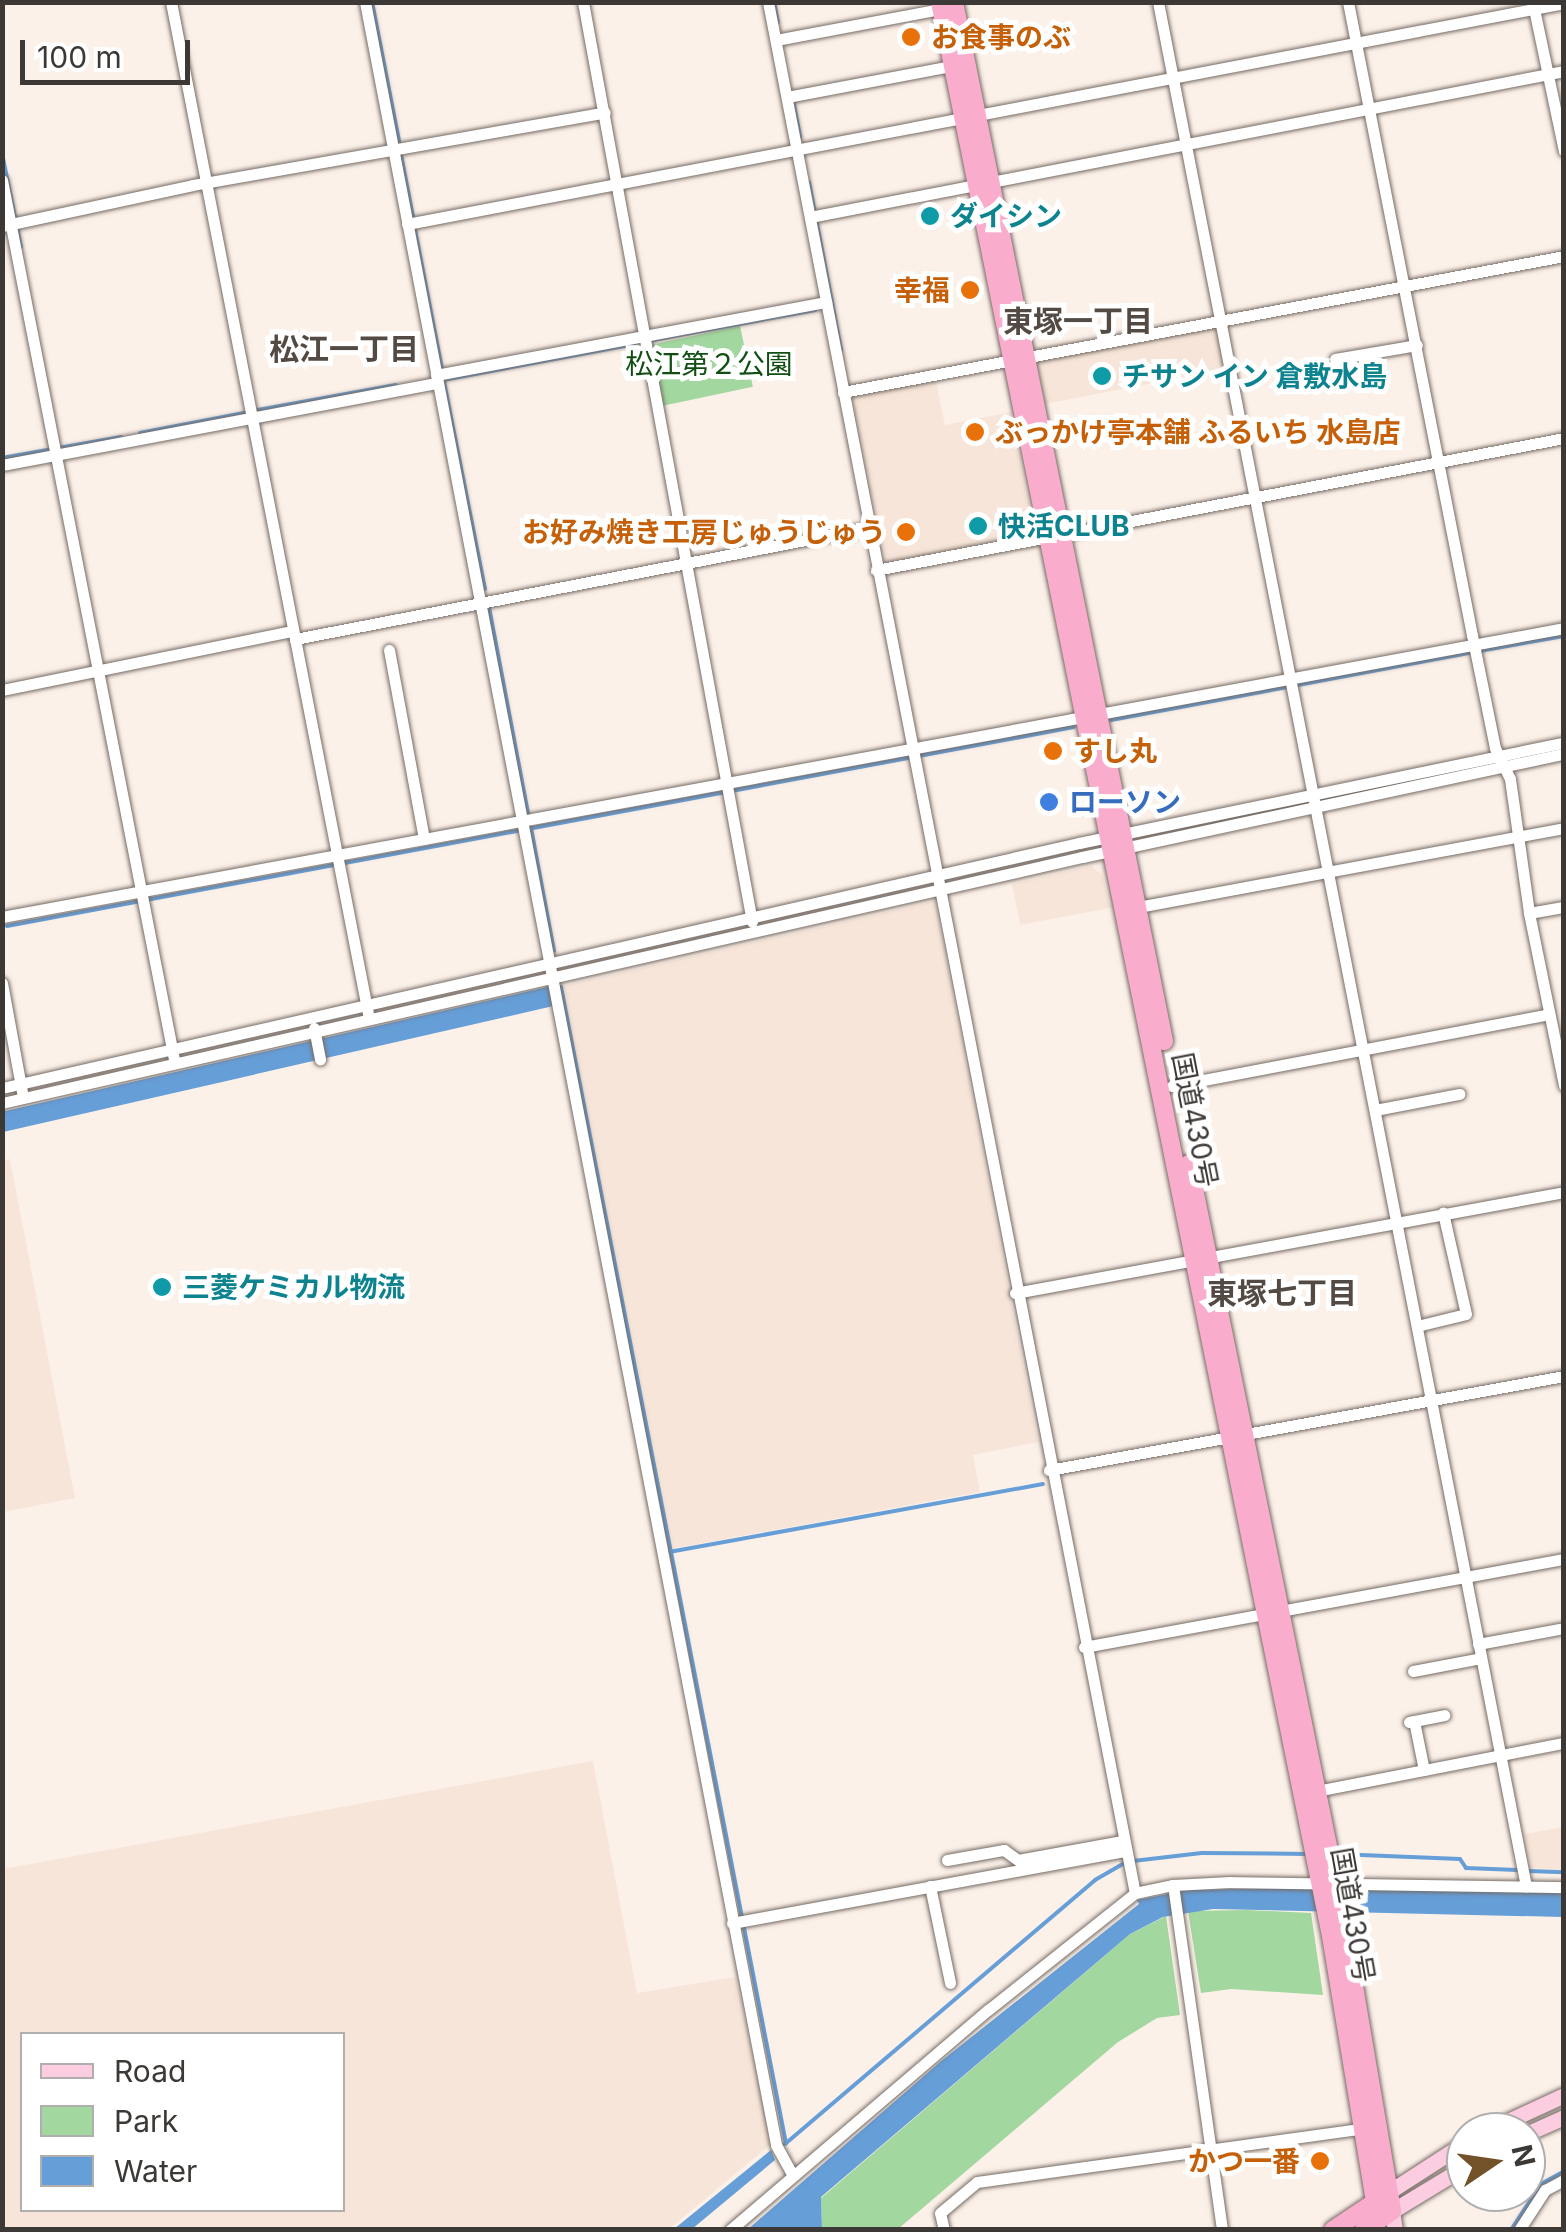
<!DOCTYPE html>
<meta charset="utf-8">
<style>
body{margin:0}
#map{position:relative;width:1566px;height:2232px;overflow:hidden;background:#fcf1e9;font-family:Inter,"Noto Sans JP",sans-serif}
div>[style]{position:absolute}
.built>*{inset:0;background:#f7e5d9;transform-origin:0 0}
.green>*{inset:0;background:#a2d79f;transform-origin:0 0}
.water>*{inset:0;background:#669ed8}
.stream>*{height:4px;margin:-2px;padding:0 2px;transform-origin:2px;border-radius:2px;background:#669ed8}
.river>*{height:20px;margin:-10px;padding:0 10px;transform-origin:10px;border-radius:10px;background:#669ed8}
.roads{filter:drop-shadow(0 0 2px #756b64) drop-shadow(0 0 2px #756b64)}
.minor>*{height:11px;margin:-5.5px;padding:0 5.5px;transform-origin:5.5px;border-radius:5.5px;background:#fff}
.major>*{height:15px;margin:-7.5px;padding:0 7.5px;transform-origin:7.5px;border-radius:7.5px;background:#fccde1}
.highway>*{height:18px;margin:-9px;padding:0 9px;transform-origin:9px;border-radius:9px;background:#faaccd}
.dots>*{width:28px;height:28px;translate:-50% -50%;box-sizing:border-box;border:5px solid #fff;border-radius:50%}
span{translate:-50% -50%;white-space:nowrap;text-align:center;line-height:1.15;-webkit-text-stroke:10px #fff;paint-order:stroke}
.food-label{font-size:28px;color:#c56008;font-weight:700}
.left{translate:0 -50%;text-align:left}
.right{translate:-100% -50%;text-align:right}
.culture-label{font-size:28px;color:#0d838f;font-weight:700}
.park-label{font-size:28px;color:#114e13}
.shop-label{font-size:28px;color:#366cbe;font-weight:700}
.street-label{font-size:28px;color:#3c3835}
.neighbourhood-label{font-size:30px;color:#534a43;font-weight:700}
.frame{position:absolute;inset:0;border:5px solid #3c3835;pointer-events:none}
.legend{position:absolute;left:20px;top:2032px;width:325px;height:180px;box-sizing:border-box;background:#fff;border:2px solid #b1afae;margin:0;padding:12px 18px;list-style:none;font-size:30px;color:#3c3835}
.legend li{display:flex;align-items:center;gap:20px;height:50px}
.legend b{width:50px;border:2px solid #b1afae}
.north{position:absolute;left:1446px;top:2112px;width:100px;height:100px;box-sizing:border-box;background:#fff;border:2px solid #b1afae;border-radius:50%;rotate:77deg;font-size:28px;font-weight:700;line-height:40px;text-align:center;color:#3c3835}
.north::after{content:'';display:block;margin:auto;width:35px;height:45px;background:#735129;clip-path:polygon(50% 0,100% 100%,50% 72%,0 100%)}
.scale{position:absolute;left:20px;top:40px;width:170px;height:45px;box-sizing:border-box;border:5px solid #3c3835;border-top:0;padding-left:12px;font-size:30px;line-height:35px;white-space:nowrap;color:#3c3835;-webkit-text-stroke:8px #fff;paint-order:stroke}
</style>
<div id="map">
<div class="built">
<i style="left:1216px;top:324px;width:46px;height:183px;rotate:79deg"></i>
<i style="clip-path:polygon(935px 377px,945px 425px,1011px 412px,1035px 534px,886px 563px,852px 394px)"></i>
<i style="clip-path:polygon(1091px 866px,1103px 875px,1110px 908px,1020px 925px,1012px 884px)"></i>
<i style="clip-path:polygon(935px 901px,1038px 1442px,973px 1455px,980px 1492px,671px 1549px,563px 986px)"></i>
<i style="clip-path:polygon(10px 1159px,75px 1498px,3px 1512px,2px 1161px)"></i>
<i style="clip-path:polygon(evenodd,593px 1761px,637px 1993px,736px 1977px,771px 2144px,669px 2229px,3px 2230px,3px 1869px,593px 1761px,22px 2034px,342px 2034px,342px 2210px,22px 2210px,22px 2034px)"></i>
<i style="clip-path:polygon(1563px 1827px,1563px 1870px,1531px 1868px,1525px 1834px)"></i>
</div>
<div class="green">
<i style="left:740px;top:326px;width:62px;height:93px;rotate:78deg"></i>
<i style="clip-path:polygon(1247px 1910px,1311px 1913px,1323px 1995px,1231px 1989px,1201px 1993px,1188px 1911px)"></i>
<i style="clip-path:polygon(1166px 1916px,1180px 2015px,1157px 2018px,1118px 2042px,898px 2229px,822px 2229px,821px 2198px,1130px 1934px)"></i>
</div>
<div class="water">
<i style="clip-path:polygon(1279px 1888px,1563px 1892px,1563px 1917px,1213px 1909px,1163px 1917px,1130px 1934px,821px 2197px,822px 2229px,747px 2230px,940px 2062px,1139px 1904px,1137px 1900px,1188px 1890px)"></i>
<i style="clip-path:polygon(771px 2150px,775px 2160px,692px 2229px,674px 2229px)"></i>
</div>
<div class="stream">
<i style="left:372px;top:2px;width:142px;rotate:79deg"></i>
<i style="left:774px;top:2px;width:20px;rotate:79deg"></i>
<i style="left:793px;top:100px;width:38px;rotate:79deg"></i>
<i style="left:2px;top:153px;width:96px;rotate:78.6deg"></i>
<i style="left:401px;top:155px;width:63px;rotate:79deg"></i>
<i style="left:809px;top:182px;width:171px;rotate:79.2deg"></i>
<i style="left:415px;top:230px;width:142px;rotate:79deg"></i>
<i style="left:653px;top:340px;width:165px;rotate:-10.5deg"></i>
<i style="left:443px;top:377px;width:216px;rotate:78.8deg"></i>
<i style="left:443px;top:380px;width:195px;rotate:-10.6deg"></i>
<i style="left:258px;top:410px;width:140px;rotate:-10.3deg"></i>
<i style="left:140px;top:433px;width:106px;rotate:-10.9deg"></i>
<i style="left:2px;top:458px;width:121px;rotate:-10deg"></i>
<i style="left:489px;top:607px;width:216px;rotate:79.3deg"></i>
<i style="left:1479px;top:651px;width:86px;rotate:-10deg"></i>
<i style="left:1111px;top:720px;width:365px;rotate:-10.6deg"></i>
<i style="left:531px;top:828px;width:125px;rotate:79.4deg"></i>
<i style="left:7px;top:926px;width:1085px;rotate:-10.56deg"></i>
<i style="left:561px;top:987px;width:1178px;rotate:78.99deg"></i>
<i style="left:182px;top:1074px;width:6px;rotate:81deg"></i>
<i style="left:669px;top:1552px;width:380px;rotate:-10.3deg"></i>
<i style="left:1337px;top:1854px;width:123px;rotate:2.3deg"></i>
<i style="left:1460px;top:1859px;width:11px;rotate:56deg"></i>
<i style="left:1466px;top:1868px;width:51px;rotate:2.2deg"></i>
<i style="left:1133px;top:1861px;width:69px;rotate:-6.6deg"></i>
<i style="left:1202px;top:1853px;width:106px;rotate:0.5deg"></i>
<i style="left:1529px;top:1871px;width:35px;rotate:2deg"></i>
<i style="left:785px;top:2144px;width:407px;rotate:-40.4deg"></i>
<i style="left:1095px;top:1880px;width:34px;rotate:-30deg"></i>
<i style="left:1511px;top:2230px;width:55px;rotate:-56.9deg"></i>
<i style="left:1541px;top:2184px;width:26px;rotate:-29deg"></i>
</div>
<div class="river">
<i style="left:2px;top:1122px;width:560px;rotate:-12.89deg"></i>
</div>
<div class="roads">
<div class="minor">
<i style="left:171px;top:2px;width:1031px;rotate:78.98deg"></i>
<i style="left:365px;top:2px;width:2182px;rotate:79.14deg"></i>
<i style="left:776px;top:2145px;width:35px;rotate:61deg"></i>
<i style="left:583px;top:2px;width:935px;rotate:79.59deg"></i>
<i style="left:768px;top:2px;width:1926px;rotate:79.02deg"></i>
<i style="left:1158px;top:2px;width:1920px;rotate:78.95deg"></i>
<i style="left:1348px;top:2px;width:645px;rotate:78.92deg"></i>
<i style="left:1472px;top:635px;width:115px;rotate:78.5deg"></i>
<i style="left:1495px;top:748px;width:34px;rotate:64deg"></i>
<i style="left:1510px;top:779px;width:135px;rotate:81.9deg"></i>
<i style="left:1529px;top:913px;width:176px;rotate:78.5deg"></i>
<i style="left:1533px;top:4px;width:150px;rotate:78.1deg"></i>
<i style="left:776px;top:40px;width:172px;rotate:-10.7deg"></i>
<i style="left:787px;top:97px;width:173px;rotate:-10.7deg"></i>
<i style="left:2px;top:180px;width:896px;rotate:78.93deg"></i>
<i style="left:810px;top:217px;width:768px;rotate:-10.96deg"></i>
<i style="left:407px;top:224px;width:1178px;rotate:-10.81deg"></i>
<i style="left:2px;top:226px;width:195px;rotate:-12.1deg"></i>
<i style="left:193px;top:185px;width:418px;rotate:-10deg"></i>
<i style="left:1335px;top:359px;width:83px;rotate:-9.7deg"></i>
<i style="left:436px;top:375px;width:397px;rotate:-10.6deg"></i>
<i style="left:843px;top:392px;width:734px;rotate:-10.68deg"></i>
<i style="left:2px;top:465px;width:443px;rotate:-10.7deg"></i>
<i style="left:876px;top:570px;width:701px;rotate:-10.86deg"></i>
<i style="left:295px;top:639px;width:583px;rotate:-10.98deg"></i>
<i style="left:389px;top:650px;width:192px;rotate:79.5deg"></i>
<i style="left:2px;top:690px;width:297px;rotate:-11.5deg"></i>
<i style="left:1138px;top:907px;width:433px;rotate:-10.5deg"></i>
<i style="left:1529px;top:913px;width:36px;rotate:-10deg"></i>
<i style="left:2px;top:917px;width:1589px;rotate:-10.48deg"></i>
<i style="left:2px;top:983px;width:111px;rotate:79.6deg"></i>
<i style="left:314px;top:1028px;width:32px;rotate:79deg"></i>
<i style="left:1172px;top:1086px;width:384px;rotate:-10.8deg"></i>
<i style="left:2px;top:1088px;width:1105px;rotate:-12.82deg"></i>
<i style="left:1079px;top:843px;width:495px;rotate:-11.7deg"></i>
<i style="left:2px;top:1103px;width:1108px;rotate:-12.83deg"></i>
<i style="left:1082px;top:857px;width:493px;rotate:-12.1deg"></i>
<i style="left:1375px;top:1110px;width:86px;rotate:-10.8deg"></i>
<i style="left:1015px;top:1293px;width:558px;rotate:-10.42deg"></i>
<i style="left:1417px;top:1326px;width:50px;rotate:-13.8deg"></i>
<i style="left:1466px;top:1314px;width:104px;rotate:-102.8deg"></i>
<i style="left:1049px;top:1470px;width:524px;rotate:-10.34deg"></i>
<i style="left:1478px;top:1644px;width:87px;rotate:-10.5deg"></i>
<i style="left:1084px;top:1647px;width:488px;rotate:-10.4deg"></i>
<i style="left:1413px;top:1671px;width:69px;rotate:-10.8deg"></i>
<i style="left:1414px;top:1721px;width:50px;rotate:78.5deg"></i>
<i style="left:1409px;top:1722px;width:36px;rotate:-11deg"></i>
<i style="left:1316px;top:1791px;width:253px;rotate:-11deg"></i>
<i style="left:947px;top:1860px;width:58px;rotate:-10deg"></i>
<i style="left:1004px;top:1850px;width:17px;rotate:36deg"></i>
<i style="left:1018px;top:1860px;width:106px;rotate:-10.4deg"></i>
<i style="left:1173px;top:1885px;width:348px;rotate:81.9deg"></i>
<i style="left:930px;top:1886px;width:99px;rotate:78.3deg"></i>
<i style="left:732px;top:1923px;width:399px;rotate:-10.4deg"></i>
<i style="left:730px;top:2230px;width:339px;rotate:-40.5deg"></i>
<i style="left:988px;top:2010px;width:188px;rotate:-38.5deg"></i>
<i style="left:1135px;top:1893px;width:39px;rotate:-12deg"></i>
<i style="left:1173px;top:1885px;width:57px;rotate:-3deg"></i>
<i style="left:1230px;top:1882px;width:334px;rotate:0.9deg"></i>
<i style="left:944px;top:2230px;width:17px;rotate:-103deg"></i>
<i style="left:940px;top:2213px;width:48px;rotate:-40deg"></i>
<i style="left:977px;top:2182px;width:388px;rotate:-7.9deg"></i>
<i style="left:1519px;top:2230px;width:48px;rotate:-57deg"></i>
<i style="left:1545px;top:2190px;width:21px;rotate:-28deg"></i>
</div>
<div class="major">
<i style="left:1484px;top:2132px;width:88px;rotate:-24.8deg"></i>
<i style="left:1526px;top:2134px;width:42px;rotate:-24.1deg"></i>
<i style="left:1381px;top:2197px;width:101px;rotate:-32.9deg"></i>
<i style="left:1395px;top:2230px;width:19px;rotate:-99deg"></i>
<i style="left:1392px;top:2211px;width:87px;rotate:-31.3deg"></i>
</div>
<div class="highway">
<i style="left:940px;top:2px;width:1973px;rotate:78.57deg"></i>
<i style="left:1331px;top:1936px;width:270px;rotate:80.6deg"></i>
<i style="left:1375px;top:2202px;width:50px;rotate:146.3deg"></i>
<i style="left:954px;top:2px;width:1060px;rotate:78.57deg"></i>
<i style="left:1189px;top:1164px;width:766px;rotate:78.48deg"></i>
<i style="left:1342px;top:1915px;width:300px;rotate:80.4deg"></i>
<i style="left:1392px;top:2211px;width:34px;rotate:146deg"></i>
</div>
</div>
<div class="dots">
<i style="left:911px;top:37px;background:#e8710a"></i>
<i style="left:930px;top:216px;background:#0f9aa8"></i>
<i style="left:970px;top:290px;background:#e8710a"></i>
<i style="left:1102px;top:376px;background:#0f9aa8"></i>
<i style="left:975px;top:432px;background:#e8710a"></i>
<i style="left:978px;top:526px;background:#0f9aa8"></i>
<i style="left:906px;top:532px;background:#e8710a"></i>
<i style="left:1053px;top:751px;background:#e8710a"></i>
<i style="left:1049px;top:802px;background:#3f7fe0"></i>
<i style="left:162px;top:1287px;background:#0f9aa8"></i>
<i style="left:1320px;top:2161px;background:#e8710a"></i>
</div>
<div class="food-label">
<span class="left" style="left:931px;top:37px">お食事のぶ</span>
<span class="right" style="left:950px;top:290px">幸福</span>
<span class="left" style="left:995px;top:432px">ぶっかけ亭本舗 ふるいち 水島店</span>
<span class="right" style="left:886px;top:532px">お好み焼き工房じゅうじゅう</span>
<span class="left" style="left:1073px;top:751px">すし丸</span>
<span class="right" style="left:1300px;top:2161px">かつ一番</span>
</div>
<div class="culture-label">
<span class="left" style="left:950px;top:216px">ダイシン</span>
<span class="left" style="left:1122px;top:376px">チサン イン 倉敷水島</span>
<span class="left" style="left:998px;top:526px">快活CLUB</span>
<span class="left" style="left:182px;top:1287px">三菱ケミカル物流</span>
</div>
<div class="park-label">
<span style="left:709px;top:364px">松江第２公園</span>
</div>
<div class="shop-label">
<span class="left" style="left:1069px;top:802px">ローソン</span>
</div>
<div class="street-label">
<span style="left:1195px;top:1120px;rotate:79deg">国道430号</span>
<span style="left:1353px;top:1915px;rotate:80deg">国道430号</span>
</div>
<div class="neighbourhood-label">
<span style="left:1078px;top:321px">東塚一丁目</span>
<span style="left:344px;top:349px">松江一丁目</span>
<span style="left:1282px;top:1293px">東塚七丁目</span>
</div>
<div class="frame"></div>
<ul class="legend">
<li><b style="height:12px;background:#fccde1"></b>Road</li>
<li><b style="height:28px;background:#a2d79f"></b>Park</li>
<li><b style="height:28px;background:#669ed8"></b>Water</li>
</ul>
<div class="north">N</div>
<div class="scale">100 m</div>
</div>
